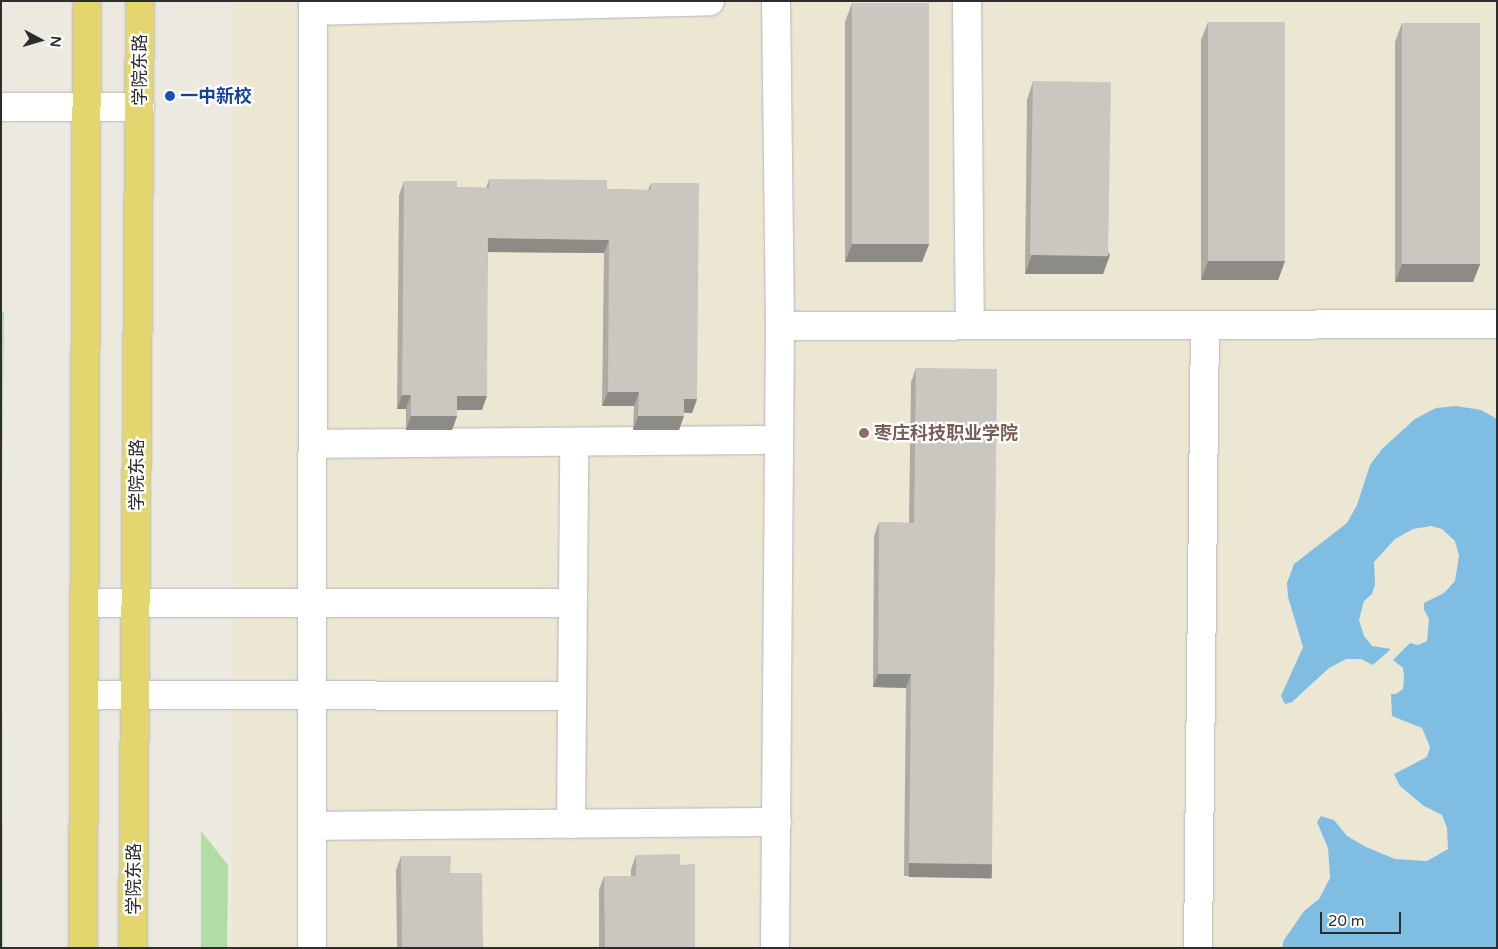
<!DOCTYPE html>
<meta charset="utf-8">
<style>
body{margin:0}
#map{position:relative;width:1498px;height:949px;overflow:hidden;background:#ece9e1;font-family:"Varela Round","Noto Sans SC",sans-serif}
div>[style]{position:absolute}
.education>*{inset:0;background:#ece7d2;transform-origin:0 0}
.green>*{inset:0;background:#b0dda3}
.water>*{inset:0;background:#7fbde3}
.roads{filter:drop-shadow(0 0 1px #b4b5bf) drop-shadow(0 0 1px #b4b5bf)}
.minor>*{height:28px;margin:-14px;padding:0 14px;transform-origin:14px;border-radius:14px;background:#fff}
.major>*{height:28px;margin:-14px;padding:0 14px;transform-origin:14px;border-radius:14px;background:#e3d66f}
.wall>*{inset:0;background:#adaba4}
.shaded-wall>*{inset:0;background:#8d8b86;transform-origin:0 0}
.building>*{inset:0;background:#c9c7bf;transform-origin:0 0}
.dots>*{width:14px;height:14px;translate:-50% -50%;box-sizing:border-box;border:2px solid #fff;border-radius:50%}
span{translate:-50% -50%;white-space:nowrap;text-align:center;line-height:1.15;-webkit-text-stroke:4.5px #fff;paint-order:stroke}
.street-label{font-size:18px;color:#2d2d2d}
.transit-label{font-size:18px;color:#164399;font-weight:700}
.left{translate:0 -50%;text-align:left}
.education-label{font-size:18px;color:#785e54;font-weight:700}
.frame{position:absolute;inset:0;border:2px solid #2d2d2d;pointer-events:none}
.north{position:absolute;left:15px;top:15px;width:50px;height:50px;-webkit-text-stroke:4px #fff;paint-order:stroke;rotate:96deg;font-size:14px;font-weight:700;line-height:20px;text-align:center;color:#2d2d2d}
.north::after{content:'';display:block;margin:auto;width:18px;height:22px;background:#2d2d2d;clip-path:polygon(50% 0,100% 100%,50% 72%,0 100%)}
.scale{position:absolute;left:1320px;top:912px;width:81px;height:22px;box-sizing:border-box;border:2px solid #2d2d2d;border-top:0;padding-left:6px;font-size:15px;line-height:18px;white-space:nowrap;color:#2d2d2d;-webkit-text-stroke:4px #fff;paint-order:stroke}
</style>
<div id="map">
<div class="education">
<i style="left:233px;top:1px;width:1264px;height:947px"></i>
</div>
<div class="green">
<i style="clip-path:polygon(1px 312px,4px 312px,1px 593px)"></i>
<i style="clip-path:polygon(1px 639px,2px 639px,3px 948px,1px 948px)"></i>
<i style="clip-path:polygon(201px 831px,228px 865px,227px 948px,201px 948px)"></i>
</div>
<div class="water">
<i style="clip-path:polygon(1456px 406px,1481px 410px,1497px 419px,1497px 948px,1282px 948px,1284px 940px,1304px 911px,1319px 899px,1330px 878px,1328px 848px,1317px 822px,1321px 816px,1334px 820px,1347px 836px,1366px 847px,1395px 859px,1427px 861px,1448px 849px,1447px 828px,1442px 815px,1424px 806px,1400px 786px,1394px 774px,1427px 757px,1430px 747px,1422px 728px,1392px 716px,1391px 694px,1396px 694px,1403px 689px,1404px 677px,1403px 668px,1393px 660px,1410px 643px,1418px 645px,1427px 641px,1429px 619px,1424px 610px,1424px 603px,1444px 593px,1455px 581px,1459px 556px,1455px 541px,1442px 529px,1431px 526px,1413px 529px,1395px 539px,1374px 562px,1375px 584px,1372px 594px,1364px 601px,1359px 620px,1364px 636px,1372px 646px,1391px 649px,1373px 665px,1361px 659px,1346px 659px,1329px 668px,1292px 702px,1285px 704px,1281px 696px,1303px 647px,1288px 597px,1287px 583px,1294px 564px,1347px 523px,1357px 505px,1370px 465px,1382px 449px,1415px 419px,1436px 408px)"></i>
</div>
<div class="roads">
<div class="minor">
<i style="left:967px;top:1px;width:324px;rotate:89.5deg"></i>
<i style="left:313px;top:11px;width:397px;rotate:-1.4deg"></i>
<i style="left:1px;top:107px;width:139px"></i>
<i style="left:780px;top:326px;width:717px;rotate:-0.16deg"></i>
<i style="left:313px;top:444px;width:465px;rotate:-0.5deg"></i>
<i style="left:85px;top:603px;width:487px"></i>
<i style="left:85px;top:695px;width:486px;rotate:0.1deg"></i>
<i style="left:571px;top:824px;width:381px;rotate:-89.5deg"></i>
<i style="left:313px;top:826px;width:464px;rotate:-0.5deg"></i>
<i style="left:312px;top:948px;width:947px;rotate:-89.94deg"></i>
<i style="left:775px;top:948px;width:622px;rotate:-89.54deg"></i>
<i style="left:780px;top:326px;width:325px;rotate:-90.7deg"></i>
<i style="left:1198px;top:948px;width:623px;rotate:-89.36deg"></i>
</div>
<div class="major">
<i style="left:83px;top:948px;width:947px;rotate:-89.76deg"></i>
<i style="left:133px;top:948px;width:947px;rotate:-89.58deg"></i>
</div>
</div>
<div class="wall">
<i style="clip-path:polygon(852px 3px,929px 244px,922px 262px,845px 262px,845px 22px)"></i>
<i style="clip-path:polygon(1208px 22px,1285px 261px,1278px 280px,1201px 280px,1201px 40px)"></i>
<i style="clip-path:polygon(1402px 23px,1480px 264px,1473px 282px,1395px 282px,1395px 42px)"></i>
<i style="clip-path:polygon(1033px 81px,1110px 255px,1103px 274px,1025px 274px,1027px 100px)"></i>
<i style="clip-path:polygon(489px 179px,607px 189px,648px 190px,651px 183px,697px 399px,692px 413px,684px 413px,679px 430px,633px 430px,634px 406px,602px 406px,604px 253px,488px 252px,482px 410px,457px 410px,457px 416px,452px 430px,406px 430px,406px 409px,397px 409px,399px 195px,404px 181px,457px 187px,486px 188px)"></i>
<i style="clip-path:polygon(916px 368px,992px 864px,987px 877px,904px 876px,906px 688px,873px 687px,874px 536px,879px 522px,909px 523px,911px 382px)"></i>
<i style="clip-path:polygon(636px 855px,680px 865px,695px 948px,599px 948px,599px 890px,604px 876px,631px 876px,631px 869px)"></i>
<i style="clip-path:polygon(401px 856px,450px 873px,483px 948px,397px 948px,396px 870px)"></i>
</div>
<div class="shaded-wall">
<i style="clip-path:polygon(488px 238px,609px 240px,604px 253px,483px 252px)"></i>
<i style="clip-path:polygon(852px 244px,929px 244px,922px 262px,845px 262px)"></i>
<i style="clip-path:polygon(1032px 255px,1110px 255px,1103px 274px,1025px 274px)"></i>
<i style="clip-path:polygon(1208px 261px,1285px 261px,1278px 280px,1201px 280px)"></i>
<i style="clip-path:polygon(1402px 264px,1480px 264px,1473px 282px,1395px 282px)"></i>
<i style="clip-path:polygon(608px 392px,639px 392px,634px 406px,602px 406px)"></i>
<i style="clip-path:polygon(402px 395px,411px 395px,406px 409px,397px 409px)"></i>
<i style="clip-path:polygon(457px 396px,487px 396px,482px 410px,452px 410px)"></i>
<i style="clip-path:polygon(684px 399px,697px 399px,692px 413px,679px 412px)"></i>
<i style="clip-path:polygon(411px 416px,457px 416px,452px 430px,406px 430px)"></i>
<i style="clip-path:polygon(638px 416px,684px 416px,679px 430px,633px 430px)"></i>
<i style="clip-path:polygon(878px 674px,911px 674px,906px 688px,873px 687px)"></i>
<i style="left:909px;top:863px;width:83px;height:14px;rotate:1deg"></i>
</div>
<div class="building">
<i style="left:852px;top:3px;width:77px;height:241px"></i>
<i style="left:1208px;top:22px;width:77px;height:239px"></i>
<i style="left:1402px;top:23px;width:78px;height:241px"></i>
<i style="left:1033px;top:81px;width:78px;height:174px;rotate:1deg"></i>
<i style="clip-path:polygon(489px 179px,607px 180px,607px 189px,651px 190px,651px 183px,699px 183px,697px 399px,684px 399px,684px 416px,638px 416px,639px 392px,608px 392px,609px 240px,488px 238px,487px 396px,457px 396px,457px 416px,411px 416px,411px 395px,402px 395px,404px 181px,457px 181px,457px 187px,489px 188px)"></i>
<i style="clip-path:polygon(916px 368px,997px 369px,992px 864px,909px 863px,911px 674px,878px 674px,879px 522px,914px 523px)"></i>
<i style="clip-path:polygon(680px 854px,680px 865px,695px 864px,695px 948px,605px 948px,604px 876px,636px 876px,636px 855px)"></i>
<i style="clip-path:polygon(401px 856px,451px 856px,450px 873px,482px 873px,483px 948px,402px 948px)"></i>
</div>
<div class="dots">
<i style="left:170px;top:96px;background:#1a4fb4"></i>
<i style="left:864px;top:433px;background:#8d6e63"></i>
</div>
<div class="street-label">
<span style="left:140px;top:70px;rotate:-90deg">学院东路</span>
<span style="left:137px;top:475px;rotate:-90deg">学院东路</span>
<span style="left:134px;top:879px;rotate:-90deg">学院东路</span>
</div>
<div class="transit-label">
<span class="left" style="left:180px;top:96px">一中新校</span>
</div>
<div class="education-label">
<span class="left" style="left:874px;top:433px">枣庄科技职业学院</span>
</div>
<div class="frame"></div>
<div class="north">N</div>
<div class="scale">20 m</div>
</div>
